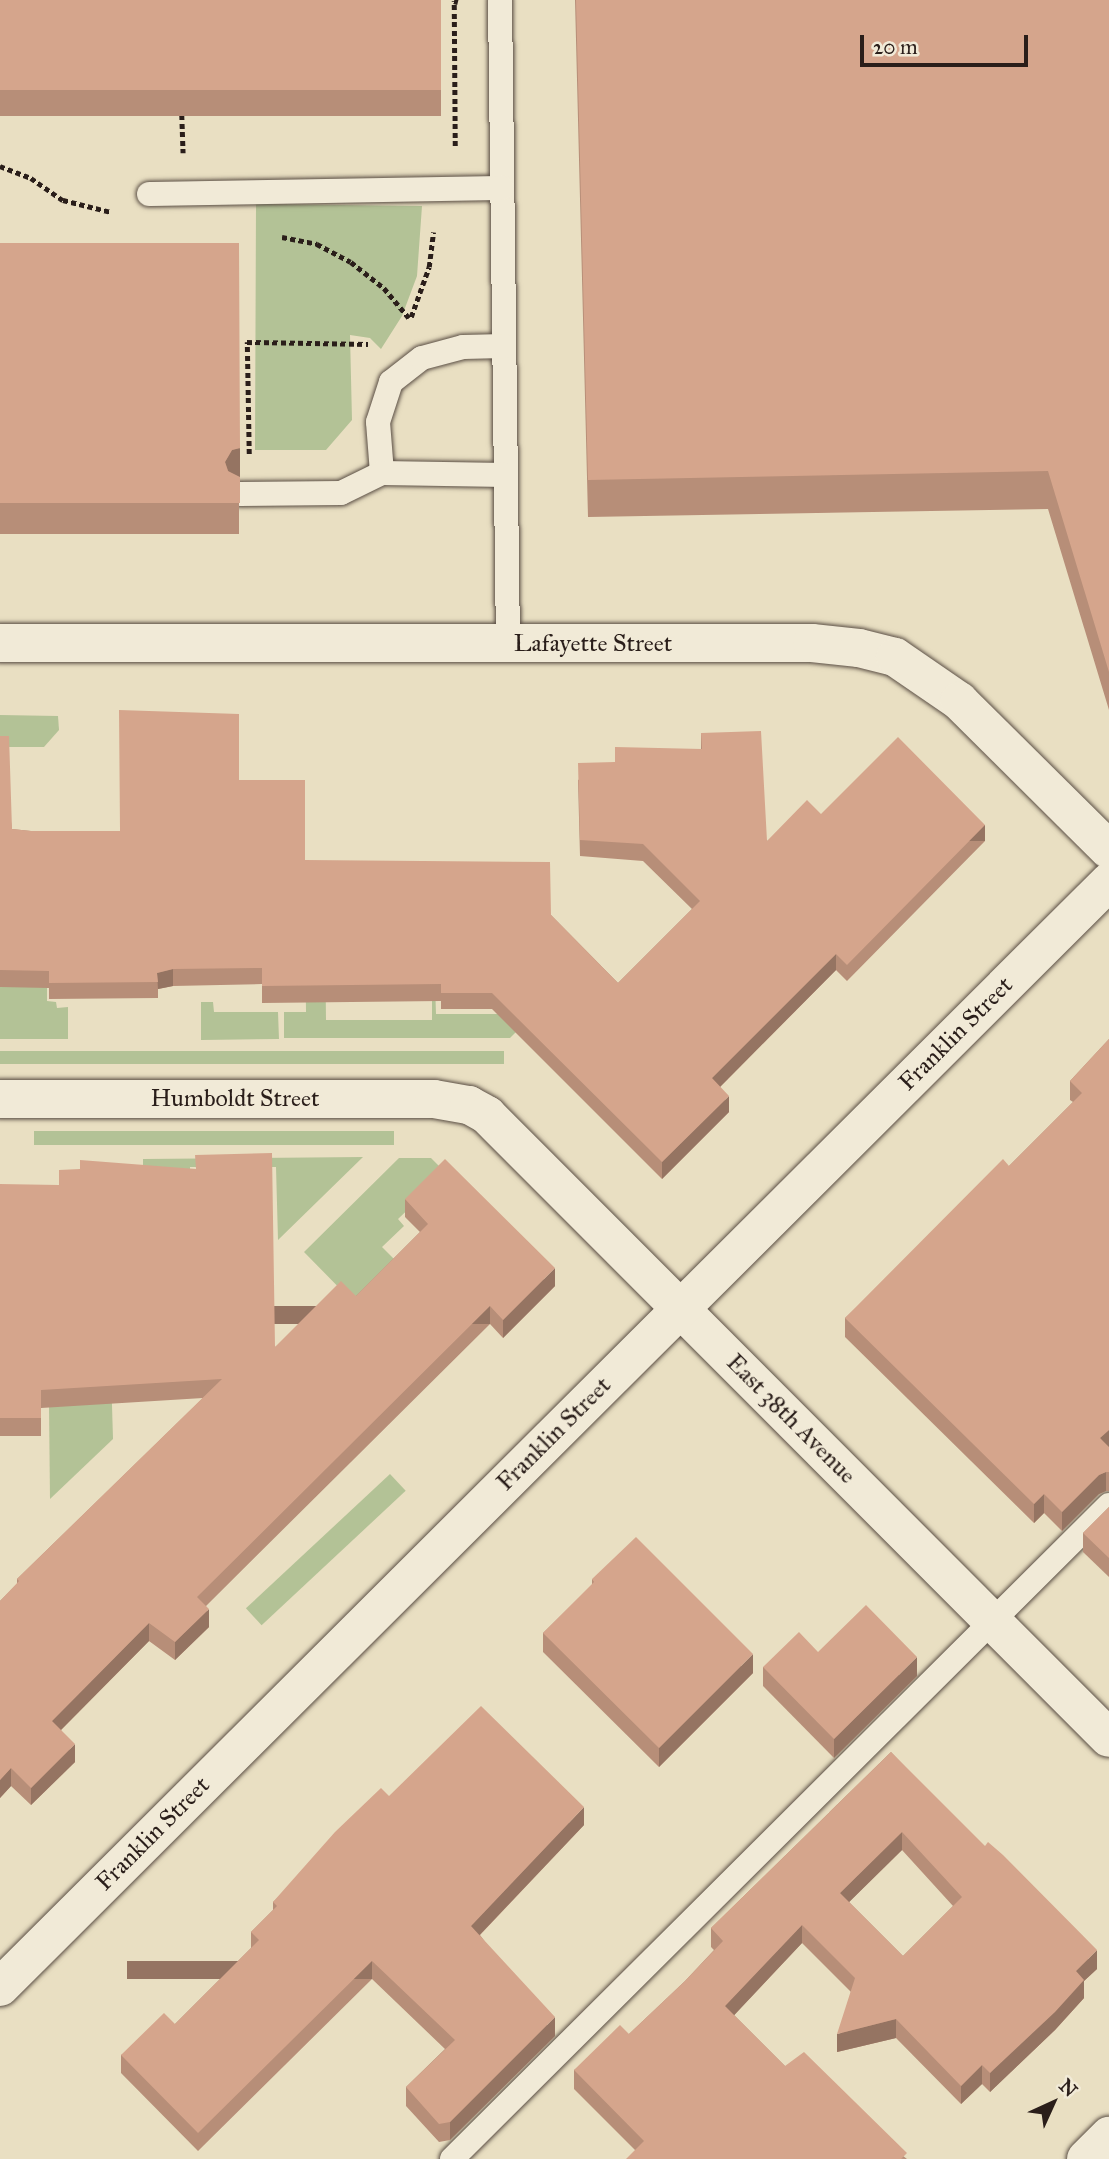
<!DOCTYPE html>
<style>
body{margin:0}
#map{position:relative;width:1109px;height:2159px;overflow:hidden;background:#e9dfc2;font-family:"IM FELL Great Primer",serif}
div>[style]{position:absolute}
.green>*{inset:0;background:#b3c296;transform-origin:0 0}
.path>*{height:4.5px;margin-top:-2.25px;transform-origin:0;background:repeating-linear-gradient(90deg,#2a1e1a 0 5px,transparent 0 8.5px)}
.roads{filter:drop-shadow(0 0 2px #5a4e44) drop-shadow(0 0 2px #5a4e44)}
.service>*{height:24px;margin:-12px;padding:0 12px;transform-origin:12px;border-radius:12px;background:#f1ead7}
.minor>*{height:38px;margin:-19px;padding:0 19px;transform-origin:19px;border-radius:19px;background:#f1ead7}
.tertiary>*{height:38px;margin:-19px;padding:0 19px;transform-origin:19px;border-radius:19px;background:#f1ead7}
.wall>*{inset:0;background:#b78e78;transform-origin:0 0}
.shaded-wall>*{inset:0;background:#957462;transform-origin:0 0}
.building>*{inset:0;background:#d5a58c;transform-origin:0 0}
span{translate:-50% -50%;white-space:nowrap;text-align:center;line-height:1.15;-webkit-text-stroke:6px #f1ead7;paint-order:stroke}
.street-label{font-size:24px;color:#2a1e1a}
.north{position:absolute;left:1018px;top:2068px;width:70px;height:70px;-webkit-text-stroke:5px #f1ead7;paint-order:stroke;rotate:45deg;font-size:19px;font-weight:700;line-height:28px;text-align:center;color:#2a1e1a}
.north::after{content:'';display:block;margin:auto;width:24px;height:32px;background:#2a1e1a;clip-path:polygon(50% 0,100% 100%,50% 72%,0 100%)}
.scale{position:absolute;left:860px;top:35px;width:168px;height:32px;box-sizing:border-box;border:4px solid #2a1e1a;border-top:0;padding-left:9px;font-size:21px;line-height:24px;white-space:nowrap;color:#2a1e1a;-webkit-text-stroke:5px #f1ead7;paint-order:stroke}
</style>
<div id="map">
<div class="green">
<i style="clip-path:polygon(256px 204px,422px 206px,417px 276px,402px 316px,381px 349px,370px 338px,350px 335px,352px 420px,326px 450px,255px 450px)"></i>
<i style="clip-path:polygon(0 715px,58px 716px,59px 730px,44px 747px,0 747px)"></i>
<i style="clip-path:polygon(0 839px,47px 918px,47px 1001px,56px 1002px,57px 1008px,68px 1007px,68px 1039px,0 1039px)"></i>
<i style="clip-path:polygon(432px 893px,436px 1014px,507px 1014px,560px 988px,510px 1038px,284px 1038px,284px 1012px,306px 1012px,305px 928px,325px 928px,326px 1020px,432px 1020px)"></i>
<i style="clip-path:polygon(201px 1002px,213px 1002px,214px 1012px,278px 1012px,279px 1039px,201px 1040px)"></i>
<i style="left:504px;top:1051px;width:13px;height:504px;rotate:90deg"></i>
<i style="left:34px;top:1131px;width:360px;height:14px"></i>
<i style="clip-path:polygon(363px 1157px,278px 1240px,276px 1167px,190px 1167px,190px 1181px,143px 1195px,143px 1159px)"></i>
<i style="clip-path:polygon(399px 1158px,431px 1158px,446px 1173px,398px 1219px,404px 1226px,382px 1247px,400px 1265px,358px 1307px,304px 1252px)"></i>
<i style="clip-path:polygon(48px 1311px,111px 1372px,113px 1439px,50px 1499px)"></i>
<i style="left:390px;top:1474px;width:23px;height:197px;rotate:47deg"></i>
</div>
<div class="path">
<i style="left:182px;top:115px;width:38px;rotate:88deg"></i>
<i style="left:455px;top:146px;width:145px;rotate:-90.4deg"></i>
<i style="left:454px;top:1px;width:4px;rotate:14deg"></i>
<i style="left:0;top:166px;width:33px;rotate:21deg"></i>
<i style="left:31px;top:178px;width:39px;rotate:35deg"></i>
<i style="left:63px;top:200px;width:49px;rotate:14deg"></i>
<i style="left:282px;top:237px;width:36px;rotate:11deg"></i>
<i style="left:317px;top:244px;width:38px;rotate:28deg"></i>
<i style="left:351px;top:262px;width:42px;rotate:38.2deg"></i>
<i style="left:384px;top:288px;width:39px;rotate:50deg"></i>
<i style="left:411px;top:317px;width:53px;rotate:-70.2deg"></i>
<i style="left:429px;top:267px;width:35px;rotate:-83deg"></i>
<i style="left:249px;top:454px;width:112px;rotate:-91deg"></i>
<i style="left:247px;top:342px;width:121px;rotate:0.9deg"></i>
</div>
<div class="roads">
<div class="service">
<i style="left:500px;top:0;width:644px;rotate:89.29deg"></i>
<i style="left:149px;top:194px;width:353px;rotate:-1deg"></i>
<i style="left:382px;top:473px;width:51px;rotate:-94.5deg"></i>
<i style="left:378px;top:422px;width:42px;rotate:-72deg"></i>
<i style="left:391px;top:382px;width:39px;rotate:-38deg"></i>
<i style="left:422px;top:358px;width:42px;rotate:-15deg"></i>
<i style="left:463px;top:347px;width:41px;rotate:-1.4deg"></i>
<i style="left:240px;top:494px;width:101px;rotate:-0.6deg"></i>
<i style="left:341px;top:493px;width:46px;rotate:-26deg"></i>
<i style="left:382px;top:473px;width:124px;rotate:0.9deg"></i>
<i style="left:452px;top:2159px;width:927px;rotate:-44.87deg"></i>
</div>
<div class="minor">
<i style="left:0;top:643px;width:812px"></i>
<i style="left:812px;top:643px;width:47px;rotate:6.1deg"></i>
<i style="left:859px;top:648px;width:37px;rotate:14deg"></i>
<i style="left:895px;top:657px;width:78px;rotate:34.5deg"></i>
<i style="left:959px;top:701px;width:211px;rotate:44.8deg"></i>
<i style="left:0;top:1099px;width:434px"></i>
<i style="left:434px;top:1099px;width:36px;rotate:10deg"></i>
<i style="left:469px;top:1105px;width:21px;rotate:29deg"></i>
<i style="left:487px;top:1115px;width:880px;rotate:45.05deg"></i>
<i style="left:1086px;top:2159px;width:33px;rotate:-45deg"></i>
</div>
<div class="tertiary">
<i style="left:0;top:1987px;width:1566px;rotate:-44.9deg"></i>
</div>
</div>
<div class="wall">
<i style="left:0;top:0;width:441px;height:116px"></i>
<i style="clip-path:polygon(575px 0,1109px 0,1109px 710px,1048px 509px,588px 517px)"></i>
<i style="left:0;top:243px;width:239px;height:291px"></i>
<i style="clip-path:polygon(701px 733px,767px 841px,821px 814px,985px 841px,847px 981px,836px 970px,720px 1087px,729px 1112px,662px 1179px,492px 1009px,441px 1009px,441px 1001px,262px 1003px,262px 984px,173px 986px,158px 989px,158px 998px,49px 999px,49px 988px,0 987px,0 736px,12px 829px,31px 831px,120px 831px,239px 780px,305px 860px,551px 915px,618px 983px,692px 909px,643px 861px,580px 856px,578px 780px,615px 762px,701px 749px)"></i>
<i style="clip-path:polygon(1109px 1039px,1109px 1491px,1106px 1491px,1099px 1494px,1062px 1531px,1044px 1513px,1034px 1523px,845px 1337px,845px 1318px,1009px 1166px,1073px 1102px,1070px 1100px,1070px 1081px)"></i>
<i style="clip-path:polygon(0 1184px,275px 1347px,356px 1296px,420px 1232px,405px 1217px,405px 1199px,555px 1286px,503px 1338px,490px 1324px,206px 1606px,209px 1627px,175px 1660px,149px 1641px,61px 1730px,75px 1762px,31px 1805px,11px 1786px,0 1798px,0 1601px,17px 1584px,17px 1579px,203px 1398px,41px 1408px,41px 1436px,0 1436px)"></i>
<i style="clip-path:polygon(1109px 1507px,1109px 1577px,1083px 1552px,1083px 1533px)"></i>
<i style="clip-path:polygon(592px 1579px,753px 1673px,659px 1767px,543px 1652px,543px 1633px,592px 1585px)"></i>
<i style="clip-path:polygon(763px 1667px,917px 1676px,834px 1758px,763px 1686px)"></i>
<i style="clip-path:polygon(evenodd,891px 1752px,1097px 1969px,1084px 1981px,1084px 1998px,1055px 2030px,990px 2092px,982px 2084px,961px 2104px,896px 2038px,837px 2052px,851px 1992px,802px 1943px,734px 2015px,785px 2066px,907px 2159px,635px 2150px,574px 2089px,574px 2070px,629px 2034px,685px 1981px,714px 1950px,711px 1947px,711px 1928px,891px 1752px,902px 1850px,953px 1906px,903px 1956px,849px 1902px,902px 1850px)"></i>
<i style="clip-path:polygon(389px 1796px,584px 1825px,480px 1935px,555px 2036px,450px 2140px,439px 2142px,406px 2106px,406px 2087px,445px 2049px,372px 1979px,198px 2151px,121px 2073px,121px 2055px,175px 2024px,251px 1948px,251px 1932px,273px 1910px,273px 1902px)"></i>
</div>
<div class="shaded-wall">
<i style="clip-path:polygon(240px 448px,240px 479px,232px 482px,225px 462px,232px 450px)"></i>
<i style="left:985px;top:825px;width:16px;height:197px;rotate:90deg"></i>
<i style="clip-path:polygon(836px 954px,836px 970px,712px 1095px,712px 1078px)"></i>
<i style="clip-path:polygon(173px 969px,173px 986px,158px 989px,157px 973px)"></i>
<i style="clip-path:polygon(729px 1096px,729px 1112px,662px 1179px,662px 1162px)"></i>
<i style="clip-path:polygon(555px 1268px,555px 1286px,503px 1338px,503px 1320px)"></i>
<i style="left:490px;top:1306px;width:18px;height:413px;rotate:90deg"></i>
<i style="clip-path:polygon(1109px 1430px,1109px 1449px,1100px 1438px)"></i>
<i style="clip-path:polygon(1106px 1472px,1106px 1491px,1099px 1494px,1062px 1531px,1062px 1512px,1099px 1475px)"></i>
<i style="clip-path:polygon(1044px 1494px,1044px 1513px,1034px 1523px,1034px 1504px)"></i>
<i style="clip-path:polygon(209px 1609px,209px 1627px,175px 1660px,175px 1642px)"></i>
<i style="clip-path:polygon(149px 1623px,149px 1641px,52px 1739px,52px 1721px)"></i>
<i style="clip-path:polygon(753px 1654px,753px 1673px,659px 1767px,659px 1748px)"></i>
<i style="clip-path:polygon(917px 1657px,917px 1676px,834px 1758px,834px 1739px)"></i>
<i style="clip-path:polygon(75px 1744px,75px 1762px,31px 1805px,31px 1788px)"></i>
<i style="clip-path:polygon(11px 1768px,11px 1786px,0 1798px,0 1780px)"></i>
<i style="clip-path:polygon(584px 1807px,584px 1825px,471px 1944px,471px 1926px)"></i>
<i style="clip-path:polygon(902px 1832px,902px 1850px,840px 1911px,840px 1893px)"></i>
<i style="clip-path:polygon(802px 1925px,802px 1943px,725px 2025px,725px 2006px)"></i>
<i style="clip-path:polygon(1097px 1950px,1097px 1969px,1084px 1981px,1084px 1998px,1055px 2030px,990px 2092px,990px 2073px,1076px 1971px)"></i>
<i style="left:372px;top:1961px;width:18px;height:245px;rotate:90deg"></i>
<i style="clip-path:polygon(555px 2017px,555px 2036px,450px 2140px,450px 2122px)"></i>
<i style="clip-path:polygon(896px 2019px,896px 2038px,837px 2052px,837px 2034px)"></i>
<i style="clip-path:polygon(982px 2065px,982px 2084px,961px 2104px,961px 2086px)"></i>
</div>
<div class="building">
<i style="left:0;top:0;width:441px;height:90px"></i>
<i style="clip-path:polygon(576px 0,1109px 0,1109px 672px,1048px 471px,588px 480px)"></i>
<i style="clip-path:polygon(0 243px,239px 243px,240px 448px,232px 450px,225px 462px,228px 471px,240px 477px,240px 503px,0 503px)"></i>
<i style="clip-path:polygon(119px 710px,239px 714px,239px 780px,305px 780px,305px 860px,550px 862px,551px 915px,618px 983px,700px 901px,643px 844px,580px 840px,578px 763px,615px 762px,615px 747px,702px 749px,701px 733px,761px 731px,767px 841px,807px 800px,821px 814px,898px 737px,985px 825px,847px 965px,836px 954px,712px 1078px,729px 1096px,662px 1162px,492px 993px,441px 993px,441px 984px,262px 986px,262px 968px,173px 969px,157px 973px,158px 982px,49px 983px,49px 971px,0 970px,0 736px,9px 736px,12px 829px,31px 831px,120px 831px)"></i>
<i style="clip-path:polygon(1109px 1039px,1109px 1430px,1100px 1438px,1109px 1447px,1109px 1472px,1106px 1472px,1099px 1475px,1062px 1512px,1044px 1494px,1034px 1504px,845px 1318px,1003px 1159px,1009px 1166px,1082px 1093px,1070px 1081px)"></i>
<i style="clip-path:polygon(272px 1153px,275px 1347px,341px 1281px,356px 1296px,428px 1224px,405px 1199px,445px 1159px,555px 1268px,503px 1320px,490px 1306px,197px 1597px,209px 1609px,175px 1642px,149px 1623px,52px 1721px,75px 1744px,31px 1788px,11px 1768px,0 1780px,0 1601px,19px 1581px,17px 1579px,222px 1379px,41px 1390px,41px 1418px,0 1418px,0 1184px,59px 1185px,59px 1170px,80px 1169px,80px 1160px,196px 1169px,195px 1155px)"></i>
<i style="clip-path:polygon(1109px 1507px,1109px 1558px,1083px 1533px)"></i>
<i style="clip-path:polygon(636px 1537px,753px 1654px,659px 1748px,543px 1633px,594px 1582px,592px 1579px)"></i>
<i style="clip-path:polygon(866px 1605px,917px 1657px,834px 1739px,763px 1667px,799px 1632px,818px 1652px)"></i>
<i style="clip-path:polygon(481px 1706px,584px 1807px,471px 1926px,555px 2017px,450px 2122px,439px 2124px,406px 2087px,455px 2040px,372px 1961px,198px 2133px,121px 2055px,164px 2013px,175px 2024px,259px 1940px,251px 1932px,277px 1906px,273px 1902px,335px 1832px,381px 1788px,389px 1796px)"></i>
<i style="clip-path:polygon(evenodd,891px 1752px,985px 1846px,988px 1842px,1003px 1855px,1097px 1950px,1076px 1971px,1084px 1980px,1055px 2012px,990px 2073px,982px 2065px,961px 2086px,896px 2019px,837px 2034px,855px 1978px,802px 1925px,725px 2006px,785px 2066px,804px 2052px,907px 2153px,901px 2159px,626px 2159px,644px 2141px,574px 2070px,620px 2025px,629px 2034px,685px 1981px,723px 1941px,711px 1928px,891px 1752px,902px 1832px,962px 1897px,903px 1956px,840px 1893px,902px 1832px)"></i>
</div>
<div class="street-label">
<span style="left:593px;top:644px">Lafayette Street</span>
<span style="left:956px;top:1034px;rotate:-45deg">Franklin Street</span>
<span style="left:235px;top:1099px">Humboldt Street</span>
<span style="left:791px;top:1419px;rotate:45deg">East 38th Avenue</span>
<span style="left:554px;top:1434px;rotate:-45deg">Franklin Street</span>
<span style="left:153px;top:1834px;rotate:-45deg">Franklin Street</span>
</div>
<div class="north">N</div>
<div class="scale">20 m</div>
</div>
